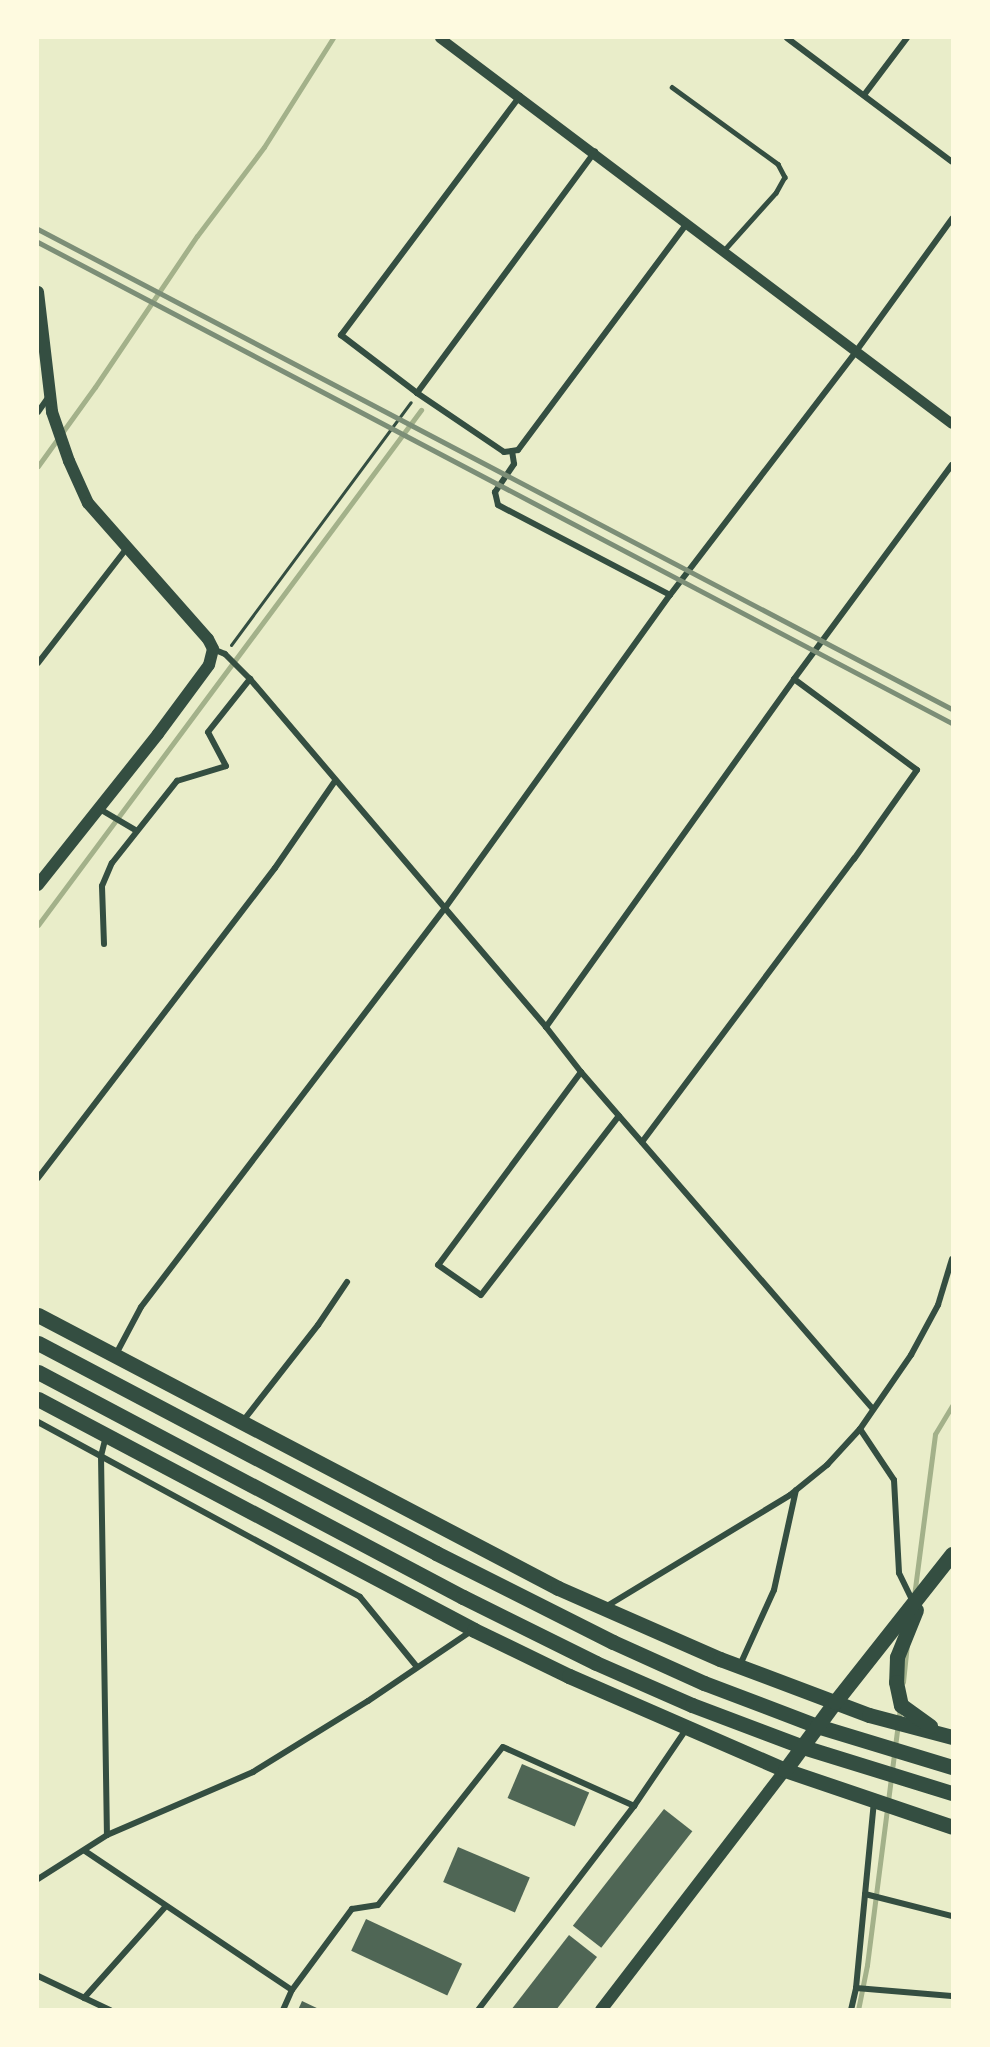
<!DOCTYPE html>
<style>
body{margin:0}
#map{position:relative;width:990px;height:2047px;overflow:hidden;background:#e9edc9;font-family:"Open Sans",sans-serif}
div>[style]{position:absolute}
.stream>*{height:5px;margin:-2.5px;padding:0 2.5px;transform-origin:2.5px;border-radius:2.5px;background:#a3b18a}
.building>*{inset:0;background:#4f6655;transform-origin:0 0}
.path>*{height:3px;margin:-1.5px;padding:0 1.5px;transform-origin:1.5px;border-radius:1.5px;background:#344e41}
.service>*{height:4.5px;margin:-2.25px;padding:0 2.25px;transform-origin:2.25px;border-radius:2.25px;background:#344e41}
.minor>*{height:6px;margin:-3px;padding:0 3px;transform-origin:3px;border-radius:3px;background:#344e41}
.tertiary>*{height:10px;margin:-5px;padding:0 5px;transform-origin:5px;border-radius:5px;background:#344e41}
.secondary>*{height:12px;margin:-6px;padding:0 6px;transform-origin:6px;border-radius:6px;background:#344e41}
.trunk>*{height:15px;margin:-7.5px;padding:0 7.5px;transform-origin:7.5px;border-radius:7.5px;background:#344e41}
.rail>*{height:4.5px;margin:-2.25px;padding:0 2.25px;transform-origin:2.25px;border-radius:2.25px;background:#7c8e77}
span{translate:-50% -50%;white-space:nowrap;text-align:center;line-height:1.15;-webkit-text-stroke:5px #fefae0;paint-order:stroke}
.frame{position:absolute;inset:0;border:39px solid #fefae0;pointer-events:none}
</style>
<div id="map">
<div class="stream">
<i style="left:38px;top:466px;width:97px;rotate:-54.2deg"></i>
<i style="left:95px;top:387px;width:182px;rotate:-56deg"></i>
<i style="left:197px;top:236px;width:111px;rotate:-53deg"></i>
<i style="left:264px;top:147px;width:129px;rotate:-57.7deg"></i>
<i style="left:38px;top:925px;width:642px;rotate:-53.36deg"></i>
<i style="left:914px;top:1596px;width:163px;rotate:-82.6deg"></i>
<i style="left:935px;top:1434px;width:33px;rotate:-59deg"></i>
<i style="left:903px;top:1682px;width:36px;rotate:-84deg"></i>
<i style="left:858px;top:2010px;width:46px;rotate:-78.7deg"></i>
<i style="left:867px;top:1965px;width:261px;rotate:-82.7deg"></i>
</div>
<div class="building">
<i style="left:522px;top:1764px;width:73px;height:37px;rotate:23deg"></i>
<i style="left:664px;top:1809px;width:36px;height:148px;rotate:38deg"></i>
<i style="left:458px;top:1847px;width:78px;height:38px;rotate:23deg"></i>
<i style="left:366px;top:1919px;width:106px;height:35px;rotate:25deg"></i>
<i style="clip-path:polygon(569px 1935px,597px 1957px,556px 2010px,511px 2010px)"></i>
<i style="clip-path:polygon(302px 2001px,321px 2010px,298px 2010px)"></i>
</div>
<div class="path">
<i style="left:231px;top:645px;width:302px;rotate:-53.5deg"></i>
</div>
<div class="service">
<i style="left:672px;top:87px;width:131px;rotate:36deg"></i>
<i style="left:778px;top:164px;width:15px;rotate:62deg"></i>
<i style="left:785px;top:177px;width:18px;rotate:119deg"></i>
<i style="left:776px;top:193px;width:78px;rotate:131.9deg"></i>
</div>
<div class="minor">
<i style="left:787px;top:38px;width:206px;rotate:36.9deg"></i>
<i style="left:864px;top:95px;width:71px;rotate:-53deg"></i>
<i style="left:520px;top:96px;width:299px;rotate:126.8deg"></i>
<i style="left:341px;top:335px;width:96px;rotate:37.3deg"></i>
<i style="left:417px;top:393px;width:105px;rotate:34.1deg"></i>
<i style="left:504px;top:452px;width:14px;rotate:-8deg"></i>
<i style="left:518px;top:450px;width:283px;rotate:-53.3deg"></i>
<i style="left:417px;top:393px;width:300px;rotate:-53.6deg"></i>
<i style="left:38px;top:412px;width:19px;rotate:-55deg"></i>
<i style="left:512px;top:451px;width:13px;rotate:81deg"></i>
<i style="left:514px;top:464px;width:34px;rotate:124deg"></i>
<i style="left:495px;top:492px;width:13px;rotate:77deg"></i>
<i style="left:498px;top:505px;width:194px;rotate:27.6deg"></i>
<i style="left:213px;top:649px;width:13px;rotate:23deg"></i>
<i style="left:225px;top:654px;width:35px;rotate:45deg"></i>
<i style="left:250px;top:679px;width:457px;rotate:49.6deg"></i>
<i style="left:546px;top:1027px;width:57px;rotate:52.1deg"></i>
<i style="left:581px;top:1072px;width:444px;rotate:49.1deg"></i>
<i style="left:38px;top:663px;width:145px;rotate:-52.3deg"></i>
<i style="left:98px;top:808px;width:45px;rotate:30.5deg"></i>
<i style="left:104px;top:944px;width:58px;rotate:-92deg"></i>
<i style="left:102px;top:886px;width:25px;rotate:-67deg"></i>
<i style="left:112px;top:863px;width:105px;rotate:-51.6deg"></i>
<i style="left:177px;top:781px;width:51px;rotate:-17deg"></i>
<i style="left:226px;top:766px;width:38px;rotate:-118deg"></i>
<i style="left:208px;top:732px;width:68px;rotate:-51.6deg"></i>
<i style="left:546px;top:1027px;width:427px;rotate:-54.5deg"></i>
<i style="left:794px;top:679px;width:266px;rotate:-53.6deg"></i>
<i style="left:581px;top:1072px;width:240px;rotate:126.5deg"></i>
<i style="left:438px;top:1265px;width:52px;rotate:34.9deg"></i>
<i style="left:481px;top:1295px;width:226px;rotate:-52.4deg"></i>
<i style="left:642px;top:1142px;width:354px;rotate:-53.2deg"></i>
<i style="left:854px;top:859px;width:109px;rotate:-54.7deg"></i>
<i style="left:917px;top:770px;width:153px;rotate:-143.5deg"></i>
<i style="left:38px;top:1178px;width:390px;rotate:-52.6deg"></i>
<i style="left:275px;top:868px;width:106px;rotate:-55.4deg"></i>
<i style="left:115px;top:1356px;width:55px;rotate:-62deg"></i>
<i style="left:141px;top:1307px;width:502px;rotate:-52.7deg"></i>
<i style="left:445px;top:908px;width:385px;rotate:-54.3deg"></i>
<i style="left:670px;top:595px;width:308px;rotate:-52.6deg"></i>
<i style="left:857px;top:350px;width:162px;rotate:-54.1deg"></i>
<i style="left:243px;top:1421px;width:122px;rotate:-52deg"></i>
<i style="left:318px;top:1325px;width:52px;rotate:-56deg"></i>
<i style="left:38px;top:1422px;width:366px;rotate:28.5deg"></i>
<i style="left:360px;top:1597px;width:90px;rotate:50.8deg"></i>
<i style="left:860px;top:1429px;width:61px;rotate:56.3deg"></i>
<i style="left:894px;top:1480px;width:93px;rotate:86.9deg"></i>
<i style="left:899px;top:1573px;width:32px;rotate:64deg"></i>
<i style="left:106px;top:1436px;width:21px;rotate:104deg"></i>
<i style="left:101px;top:1456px;width:379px;rotate:89.1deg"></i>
<i style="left:607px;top:1606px;width:214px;rotate:-31.2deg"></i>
<i style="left:790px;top:1495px;width:48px;rotate:-39deg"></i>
<i style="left:827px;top:1465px;width:49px;rotate:-47.5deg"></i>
<i style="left:860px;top:1429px;width:90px;rotate:-55.4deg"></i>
<i style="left:911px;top:1355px;width:57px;rotate:-61.6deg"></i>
<i style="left:938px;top:1305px;width:48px;rotate:-73.1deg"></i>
<i style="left:740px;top:1665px;width:82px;rotate:-65.6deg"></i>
<i style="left:774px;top:1590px;width:102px;rotate:-77.6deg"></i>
<i style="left:85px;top:1851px;width:249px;rotate:33.9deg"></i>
<i style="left:38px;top:1879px;width:82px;rotate:-32.5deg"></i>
<i style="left:107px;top:1835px;width:159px;rotate:-23.3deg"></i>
<i style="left:253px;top:1772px;width:135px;rotate:-31.7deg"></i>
<i style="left:368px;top:1701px;width:127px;rotate:-34.1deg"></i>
<i style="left:865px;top:1894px;width:90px;rotate:14.2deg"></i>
<i style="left:38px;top:1976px;width:80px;rotate:25.3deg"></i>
<i style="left:856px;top:1988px;width:96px;rotate:4.8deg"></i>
<i style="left:84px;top:1998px;width:122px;rotate:-48.3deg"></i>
<i style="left:283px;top:2010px;width:22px;rotate:-66deg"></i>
<i style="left:292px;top:1990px;width:101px;rotate:-53.5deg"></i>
<i style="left:352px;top:1909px;width:26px;rotate:-9deg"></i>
<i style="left:378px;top:1905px;width:201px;rotate:-51.7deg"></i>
<i style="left:503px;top:1747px;width:144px;rotate:24.2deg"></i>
<i style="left:478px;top:2010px;width:257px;rotate:-52.6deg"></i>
<i style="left:634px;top:1806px;width:94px;rotate:-55.8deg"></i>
<i style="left:851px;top:2010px;width:23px;rotate:-77deg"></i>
<i style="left:856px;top:1988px;width:187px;rotate:-84.5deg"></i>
</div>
<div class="tertiary">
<i style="left:440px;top:38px;width:641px;rotate:37.01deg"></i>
</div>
<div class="secondary">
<i style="left:38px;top:292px;width:121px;rotate:83.3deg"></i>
<i style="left:52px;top:412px;width:52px;rotate:70.9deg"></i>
<i style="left:69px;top:461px;width:46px;rotate:65.7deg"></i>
<i style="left:88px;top:503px;width:181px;rotate:48.6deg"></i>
<i style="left:208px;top:639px;width:11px;rotate:63deg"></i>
<i style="left:213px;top:649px;width:16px;rotate:104deg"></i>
<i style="left:209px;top:665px;width:86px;rotate:126.5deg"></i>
<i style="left:158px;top:734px;width:193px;rotate:128.5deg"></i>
<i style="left:601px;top:2010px;width:302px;rotate:-52.5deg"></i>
</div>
<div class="trunk">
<i style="left:38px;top:1315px;width:587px;rotate:27.7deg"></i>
<i style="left:558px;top:1588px;width:177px;rotate:23.7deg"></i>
<i style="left:720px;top:1659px;width:159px;rotate:20.6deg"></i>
<i style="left:869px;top:1715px;width:86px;rotate:14.8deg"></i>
<i style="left:38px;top:1343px;width:450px;rotate:27.8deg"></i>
<i style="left:436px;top:1553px;width:198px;rotate:26.7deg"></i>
<i style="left:613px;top:1642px;width:100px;rotate:24.3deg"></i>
<i style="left:704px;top:1683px;width:121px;rotate:20.8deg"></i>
<i style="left:817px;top:1726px;width:141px;rotate:16.9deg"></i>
<i style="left:38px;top:1372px;width:481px;rotate:27.9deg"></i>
<i style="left:463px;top:1597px;width:148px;rotate:26.4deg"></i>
<i style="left:596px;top:1663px;width:105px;rotate:23.6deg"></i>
<i style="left:692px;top:1705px;width:119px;rotate:20.7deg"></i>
<i style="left:803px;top:1747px;width:156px;rotate:17.2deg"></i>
<i style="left:38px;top:1399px;width:493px;rotate:27.9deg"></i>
<i style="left:474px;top:1630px;width:106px;rotate:25.8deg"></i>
<i style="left:569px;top:1676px;width:236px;rotate:23.5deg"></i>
<i style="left:785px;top:1770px;width:176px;rotate:18.8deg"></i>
<i style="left:916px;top:1610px;width:51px;rotate:112deg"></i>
<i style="left:897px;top:1657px;width:25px;rotate:92deg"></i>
<i style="left:896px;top:1682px;width:24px;rotate:78deg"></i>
<i style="left:901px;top:1705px;width:36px;rotate:36deg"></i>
<i style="left:785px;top:1770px;width:84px;rotate:-53.7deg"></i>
<i style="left:835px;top:1702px;width:189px;rotate:-51.7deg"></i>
</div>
<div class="rail">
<i style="left:38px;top:229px;width:1032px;rotate:27.71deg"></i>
<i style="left:38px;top:242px;width:1033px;rotate:27.76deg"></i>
</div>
<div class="frame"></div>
</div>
